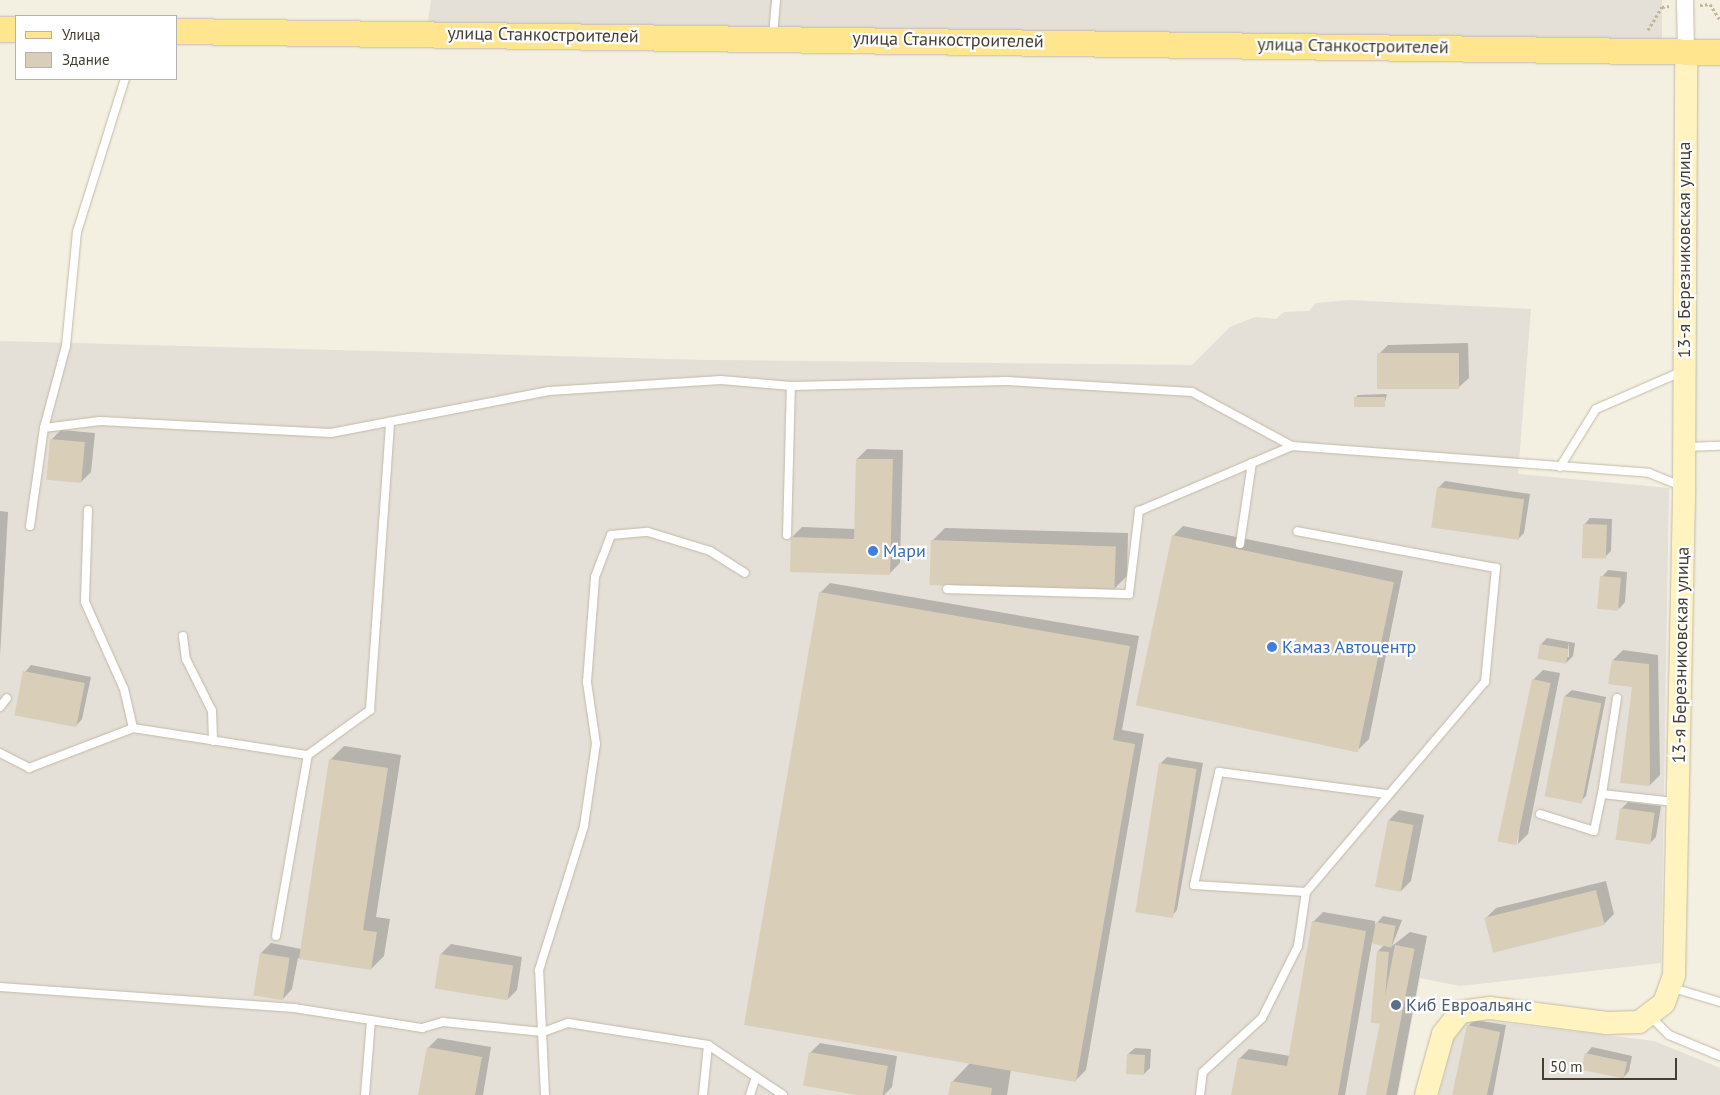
<!DOCTYPE html>
<meta charset="utf-8">
<style>
body{margin:0}
#map{position:relative;width:1720px;height:1095px;overflow:hidden;background:#f3efe1;font-family:"PT Sans",sans-serif}
div>[style]{position:absolute}
.industrial>*{inset:0;background:#e4dfd7}
.shadow>*{inset:0;background:#0003}
.building>*{inset:0;background:#d9ceb8;transform-origin:0 0}
.path>*{height:3px;margin-top:-1.5px;transform-origin:0;background:repeating-linear-gradient(90deg,#c3b493 0 2.5px,transparent 0 5px)}
.roads{filter:drop-shadow(0 0 1px #c2baa6) drop-shadow(0 0 1px #c2baa6)}
.lane>*{height:8px;margin:-4px;padding:0 4px;transform-origin:4px;border-radius:4px;background:#fff}
.street>*{height:16px;margin:-8px;padding:0 8px;transform-origin:8px;border-radius:8px;background:#fff}
.secondary>*{height:22px;margin:-11px;padding:0 11px;transform-origin:11px;border-radius:11px;background:#fff3bf}
.primary>*{height:25px;margin:-12.5px;padding:0 12.5px;transform-origin:12.5px;border-radius:12.5px;background:#ffe58e}
.dots>*{width:14px;height:14px;translate:-50% -50%;box-sizing:border-box;border:2px solid #fff;border-radius:50%}
span{translate:-50% -50%;white-space:nowrap;text-align:center;line-height:1.15;-webkit-text-stroke:4.5px #fff;paint-order:stroke}
.street-label{font-size:18px;color:#453e32}
.shop-label{font-size:18px;color:#366cbe}
.left{translate:0 -50%;text-align:left}
.service-label{font-size:18px;color:#4e5e75}
.legend{position:absolute;left:15px;top:15px;width:162px;height:65px;box-sizing:border-box;background:#fff;border:1px solid #b5b2ad;margin:0;padding:6px 9px;list-style:none;font-size:15px;color:#453e32}
.legend li{display:flex;align-items:center;gap:10px;height:25px}
.legend b{width:25px;border:1px solid #b5b2ad}
.scale{position:absolute;left:1542px;top:1058px;width:135px;height:22px;box-sizing:border-box;border:2px solid #453e32;border-top:0;padding-left:6px;font-size:15px;line-height:18px;white-space:nowrap;color:#453e32;-webkit-text-stroke:4px #fff;paint-order:stroke}
</style>
<div id="map">
<div class="industrial">
<i style="clip-path:polygon(431px 0,1662px 0,1662px 41px,427px 29px)"></i>
<i style="clip-path:polygon(1349px 300px,1531px 309px,1518px 474px,1669px 488px,1661px 963px,1460px 986px,1420px 978px,1398px 1095px,0 1095px,0 341px,705px 360px,1192px 365px,1230px 327px,1255px 317px,1276px 319px,1284px 312px,1309px 311px,1316px 303px)"></i>
<i style="clip-path:polygon(1465px 1018px,1654px 1041px,1720px 1068px,1720px 1095px,1439px 1095px,1456px 1027px)"></i>
</div>
<div class="shadow">
<i style="clip-path:polygon(1468px 343px,1469px 378px,1459px 387px,1378px 355px,1388px 345px)"></i>
<i style="clip-path:polygon(1387px 394px,1384px 406px,1355px 398px,1358px 395px)"></i>
<i style="clip-path:polygon(61px 430px,95px 433px,91px 472px,81px 482px,51px 440px)"></i>
<i style="clip-path:polygon(867px 449px,903px 450px,900px 563px,890px 573px,792px 537px,802px 527px,855px 529px,857px 459px)"></i>
<i style="clip-path:polygon(1445px 481px,1530px 494px,1524px 533px,1518px 539px,1438px 488px)"></i>
<i style="clip-path:polygon(0 511px,8px 512px,0 656px)"></i>
<i style="clip-path:polygon(1590px 518px,1612px 519px,1611px 551px,1605px 557px,1584px 525px)"></i>
<i style="clip-path:polygon(1183px 526px,1403px 571px,1369px 739px,1359px 749px,1173px 536px)"></i>
<i style="clip-path:polygon(945px 528px,1128px 533px,1127px 576px,1114px 589px,932px 541px)"></i>
<i style="clip-path:polygon(1608px 570px,1627px 572px,1625px 602px,1619px 609px,1602px 577px)"></i>
<i style="clip-path:polygon(830px 583px,1139px 636px,1122px 730px,1144px 734px,1086px 1070px,1076px 1080px,1011px 1069px,1007px 1095px,949px 1095px,952px 1082px,971px 1062px,820px 593px)"></i>
<i style="clip-path:polygon(evenodd,1547px 638px,1575px 643px,1573px 656px,1566px 663px,1541px 644px,1547px 638px,1569px 642px,1569px 657px,1567px 657px,1569px 642px)"></i>
<i style="clip-path:polygon(1623px 650px,1658px 655px,1660px 775px,1650px 785px,1634px 686px,1613px 660px)"></i>
<i style="clip-path:polygon(31px 665px,91px 677px,82px 719px,76px 726px,25px 672px)"></i>
<i style="clip-path:polygon(1543px 670px,1560px 673px,1528px 834px,1518px 844px,1533px 680px)"></i>
<i style="clip-path:polygon(1572px 690px,1606px 697px,1586px 796px,1580px 802px,1565px 696px)"></i>
<i style="clip-path:polygon(344px 746px,401px 755px,376px 917px,390px 919px,384px 956px,371px 969px,298px 958px,292px 989px,283px 999px,261px 953px,271px 943px,301px 949px,330px 760px)"></i>
<i style="clip-path:polygon(evenodd,1167px 757px,1203px 763px,1177px 910px,1171px 917px,1161px 763px,1167px 757px,1197px 763px,1173px 911px,1171px 911px,1197px 763px)"></i>
<i style="clip-path:polygon(1628px 802px,1661px 806px,1656px 837px,1650px 843px,1621px 809px)"></i>
<i style="clip-path:polygon(1399px 810px,1424px 815px,1411px 881px,1401px 891px,1389px 820px)"></i>
<i style="clip-path:polygon(1606px 881px,1614px 914px,1604px 924px,1486px 918px,1496px 908px)"></i>
<i style="clip-path:polygon(1323px 912px,1375px 921px,1375px 925px,1383px 916px,1402px 920px,1392px 946px,1410px 932px,1427px 936px,1397px 1095px,1368px 1095px,1383px 1017px,1377px 1022px,1378px 951px,1384px 945px,1372px 942px,1345px 1095px,1232px 1095px,1239px 1059px,1249px 1049px,1290px 1056px,1313px 922px)"></i>
<i style="clip-path:polygon(451px 944px,522px 957px,517px 990px,507px 1000px,441px 954px)"></i>
<i style="clip-path:polygon(1474px 1020px,1506px 1025px,1493px 1095px,1455px 1095px,1468px 1026px)"></i>
<i style="clip-path:polygon(438px 1038px,491px 1047px,483px 1095px,420px 1095px,428px 1048px)"></i>
<i style="clip-path:polygon(820px 1043px,897px 1056px,892px 1087px,884px 1095px,869px 1095px,805px 1084px,810px 1053px)"></i>
<i style="clip-path:polygon(1592px 1047px,1632px 1056px,1629px 1071px,1623px 1078px,1586px 1054px)"></i>
<i style="clip-path:polygon(1135px 1048px,1151px 1049px,1150px 1068px,1143px 1075px,1128px 1054px)"></i>
</div>
<div class="building">
<i style="left:1459px;top:353px;width:36px;height:82px;rotate:90deg"></i>
<i style="left:1385px;top:397px;width:10px;height:31px;rotate:90deg"></i>
<i style="left:50px;top:439px;width:35px;height:41px;rotate:5deg"></i>
<i style="clip-path:polygon(856px 459px,893px 459px,890px 575px,790px 572px,791px 537px,854px 539px)"></i>
<i style="left:1437px;top:487px;width:88px;height:41px;rotate:8deg"></i>
<i style="left:1583px;top:524px;width:24px;height:34px;rotate:2deg"></i>
<i style="left:1172px;top:535px;width:227px;height:174px;rotate:12deg"></i>
<i style="left:931px;top:540px;width:185px;height:45px;rotate:2deg"></i>
<i style="left:1600px;top:576px;width:21px;height:33px;rotate:5deg"></i>
<i style="clip-path:polygon(819px 592px,1130px 646px,1113px 740px,1135px 744px,1076px 1082px,744px 1025px)"></i>
<i style="left:1540px;top:644px;width:29px;height:15px;rotate:10deg"></i>
<i style="clip-path:polygon(1612px 660px,1649px 664px,1650px 786px,1620px 783px,1632px 687px,1608px 684px)"></i>
<i style="left:23px;top:671px;width:63px;height:45px;rotate:11deg"></i>
<i style="left:1532px;top:679px;width:19px;height:166px;rotate:12deg"></i>
<i style="left:1564px;top:696px;width:38px;height:102px;rotate:11deg"></i>
<i style="clip-path:polygon(329px 759px,388px 768px,363px 930px,377px 932px,371px 970px,299px 959px)"></i>
<i style="left:1159px;top:763px;width:38px;height:151px;rotate:9deg"></i>
<i style="left:1620px;top:808px;width:35px;height:32px;rotate:8deg"></i>
<i style="left:1388px;top:820px;width:26px;height:68px;rotate:11deg"></i>
<i style="left:1596px;top:890px;width:36px;height:115px;rotate:76deg"></i>
<i style="clip-path:polygon(1312px 921px,1366px 931px,1338px 1095px,1231px 1095px,1238px 1058px,1287px 1066px)"></i>
<i style="left:1376px;top:922px;width:20px;height:22px;rotate:11deg"></i>
<i style="left:1395px;top:945px;width:20px;height:153px;rotate:11deg"></i>
<i style="left:1377px;top:951px;width:12px;height:72px;rotate:5deg"></i>
<i style="left:260px;top:953px;width:30px;height:43px;rotate:9deg"></i>
<i style="left:440px;top:954px;width:74px;height:35px;rotate:9deg"></i>
<i style="left:1467px;top:1025px;width:34px;height:71px;rotate:12deg"></i>
<i style="clip-path:polygon(427px 1047px,482px 1057px,475px 1095px,418px 1095px)"></i>
<i style="left:809px;top:1052px;width:80px;height:34px;rotate:10deg"></i>
<i style="left:1585px;top:1053px;width:43px;height:17px;rotate:12deg"></i>
<i style="left:1127px;top:1054px;width:18px;height:20px;rotate:3deg"></i>
<i style="clip-path:polygon(951px 1081px,992px 1088px,991px 1095px,948px 1095px)"></i>
</div>
<div class="path">
<i style="left:1700px;top:5px;width:10px;rotate:-6deg"></i>
<i style="left:1710px;top:4px;width:19px;rotate:58deg"></i>
<i style="left:1648px;top:30px;width:27px;rotate:-59deg"></i>
<i style="left:1662px;top:7px;width:7px;rotate:-8deg"></i>
</div>
<div class="roads">
<div class="lane">
<i style="left:773px;top:35px;width:35px;rotate:-85deg"></i>
<i style="left:44px;top:428px;width:56px;rotate:-7.1deg"></i>
<i style="left:100px;top:421px;width:231px;rotate:3deg"></i>
<i style="left:331px;top:433px;width:222px;rotate:-10.9deg"></i>
<i style="left:549px;top:391px;width:172px;rotate:-3.7deg"></i>
<i style="left:721px;top:380px;width:70px;rotate:4.9deg"></i>
<i style="left:791px;top:386px;width:216px;rotate:-1.3deg"></i>
<i style="left:1007px;top:381px;width:185px;rotate:3.4deg"></i>
<i style="left:1192px;top:392px;width:114px;rotate:28.4deg"></i>
<i style="left:1292px;top:446px;width:358px;rotate:4.3deg"></i>
<i style="left:1649px;top:473px;width:35px;rotate:22deg"></i>
<i style="left:1686px;top:447px;width:34px;rotate:-2deg"></i>
<i style="left:1560px;top:467px;width:68px;rotate:-58.2deg"></i>
<i style="left:1596px;top:409px;width:95px;rotate:-23.6deg"></i>
<i style="left:88px;top:510px;width:92px;rotate:91.9deg"></i>
<i style="left:85px;top:602px;width:95px;rotate:65.9deg"></i>
<i style="left:124px;top:689px;width:40px;rotate:77deg"></i>
<i style="left:30px;top:526px;width:99px;rotate:-81.9deg"></i>
<i style="left:44px;top:428px;width:85px;rotate:-75deg"></i>
<i style="left:66px;top:346px;width:115px;rotate:-84.5deg"></i>
<i style="left:77px;top:232px;width:160px;rotate:-72.6deg"></i>
<i style="left:787px;top:535px;width:149px;rotate:-88.5deg"></i>
<i style="left:1240px;top:544px;width:82px;rotate:-81.6deg"></i>
<i style="left:947px;top:589px;width:182px;rotate:1.6deg"></i>
<i style="left:1129px;top:594px;width:84px;rotate:-83.1deg"></i>
<i style="left:1139px;top:511px;width:166px;rotate:-23deg"></i>
<i style="left:183px;top:636px;width:23px;rotate:83deg"></i>
<i style="left:186px;top:659px;width:58px;rotate:63.4deg"></i>
<i style="left:212px;top:711px;width:30px;rotate:88deg"></i>
<i style="left:1617px;top:698px;width:97px;rotate:98.9deg"></i>
<i style="left:1602px;top:794px;width:73px;rotate:6.3deg"></i>
<i style="left:0;top:707px;width:11px;rotate:-52deg"></i>
<i style="left:0;top:753px;width:33px;rotate:27deg"></i>
<i style="left:29px;top:768px;width:111px;rotate:-21deg"></i>
<i style="left:133px;top:728px;width:177px;rotate:8.8deg"></i>
<i style="left:1540px;top:814px;width:57px;rotate:17.5deg"></i>
<i style="left:1594px;top:831px;width:38px;rotate:-78deg"></i>
<i style="left:1306px;top:892px;width:112px;rotate:-176.4deg"></i>
<i style="left:1194px;top:885px;width:116px;rotate:-77.5deg"></i>
<i style="left:1219px;top:772px;width:169px;rotate:7.5deg"></i>
<i style="left:276px;top:936px;width:184px;rotate:-80deg"></i>
<i style="left:308px;top:755px;width:77px;rotate:-36deg"></i>
<i style="left:370px;top:710px;width:289px;rotate:-86deg"></i>
<i style="left:0;top:987px;width:295px;rotate:4.1deg"></i>
<i style="left:294px;top:1008px;width:130px;rotate:8.9deg"></i>
<i style="left:422px;top:1028px;width:22px;rotate:-16deg"></i>
<i style="left:443px;top:1022px;width:100px;rotate:5.7deg"></i>
<i style="left:543px;top:1032px;width:27px;rotate:-20deg"></i>
<i style="left:568px;top:1023px;width:142px;rotate:8.9deg"></i>
<i style="left:708px;top:1045px;width:90px;rotate:33.7deg"></i>
<i style="left:1673px;top:988px;width:49px;rotate:16.6deg"></i>
<i style="left:1651px;top:1017px;width:25px;rotate:45deg"></i>
<i style="left:1669px;top:1035px;width:55px;rotate:22.4deg"></i>
<i style="left:365px;top:1095px;width:75px;rotate:-85.4deg"></i>
<i style="left:545px;top:1095px;width:125px;rotate:-92.7deg"></i>
<i style="left:539px;top:970px;width:151px;rotate:-72.6deg"></i>
<i style="left:584px;top:826px;width:83px;rotate:-81.7deg"></i>
<i style="left:596px;top:744px;width:63px;rotate:-98.3deg"></i>
<i style="left:587px;top:682px;width:105px;rotate:-85.6deg"></i>
<i style="left:595px;top:577px;width:45px;rotate:-69.1deg"></i>
<i style="left:611px;top:535px;width:37px;rotate:-5deg"></i>
<i style="left:648px;top:532px;width:65px;rotate:17deg"></i>
<i style="left:710px;top:551px;width:41px;rotate:32.2deg"></i>
<i style="left:703px;top:1095px;width:50px;rotate:-84.3deg"></i>
<i style="left:750px;top:1095px;width:19px;rotate:-72deg"></i>
<i style="left:1200px;top:1095px;width:23px;rotate:-83deg"></i>
<i style="left:1203px;top:1072px;width:80px;rotate:-42.5deg"></i>
<i style="left:1262px;top:1018px;width:80px;rotate:-63.4deg"></i>
<i style="left:1298px;top:946px;width:55px;rotate:-81.6deg"></i>
<i style="left:1306px;top:892px;width:276px;rotate:-49.6deg"></i>
<i style="left:1485px;top:682px;width:115px;rotate:-84.5deg"></i>
<i style="left:1496px;top:568px;width:202px;rotate:-169.5deg"></i>
</div>
<div class="street">
<i style="left:1685px;top:0;width:52px;rotate:88.9deg"></i>
</div>
<div class="secondary">
<i style="left:1426px;top:1095px;width:63px;rotate:-74.4deg"></i>
<i style="left:1443px;top:1034px;width:28px;rotate:-52deg"></i>
<i style="left:1460px;top:1012px;width:30px;rotate:-8deg"></i>
<i style="left:1490px;top:1008px;width:118px;rotate:7.3deg"></i>
<i style="left:1607px;top:1023px;width:32px;rotate:-2deg"></i>
<i style="left:1639px;top:1022px;width:31px;rotate:-37deg"></i>
<i style="left:1664px;top:1003px;width:30px;rotate:-70deg"></i>
<i style="left:1674px;top:975px;width:488px;rotate:-88.8deg"></i>
<i style="left:1684px;top:487px;width:435px;rotate:-89.7deg"></i>
</div>
<div class="primary">
<i style="left:0;top:29px;width:16px"></i>
<i style="left:176px;top:31px;width:1544px;rotate:0.78deg"></i>
</div>
</div>
<div class="dots">
<i style="left:873px;top:551px;background:#3f7fe0"></i>
<i style="left:1272px;top:647px;background:#3f7fe0"></i>
<i style="left:1396px;top:1005px;background:#5c6f8a"></i>
</div>
<div class="street-label">
<span style="left:543px;top:35px;rotate:1deg">улица Станкостроителей</span>
<span style="left:948px;top:40px;rotate:1deg">улица Станкостроителей</span>
<span style="left:1353px;top:46px;rotate:1deg">улица Станкостроителей</span>
<span style="left:1684px;top:250px;rotate:-90deg">13-я Березниковская улица</span>
<span style="left:1681px;top:655px;rotate:-89deg">13-я Березниковская улица</span>
</div>
<div class="shop-label">
<span class="left" style="left:883px;top:551px">Мари</span>
<span class="left" style="left:1282px;top:647px">Камаз Автоцентр</span>
</div>
<div class="service-label">
<span class="left" style="left:1406px;top:1005px">Киб Евроальянс</span>
</div>
<ul class="legend">
<li><b style="height:6px;background:#ffe58e"></b>Улица</li>
<li><b style="height:14px;background:#d9ceb8"></b>Здание</li>
</ul>
<div class="scale">50 m</div>
</div>
